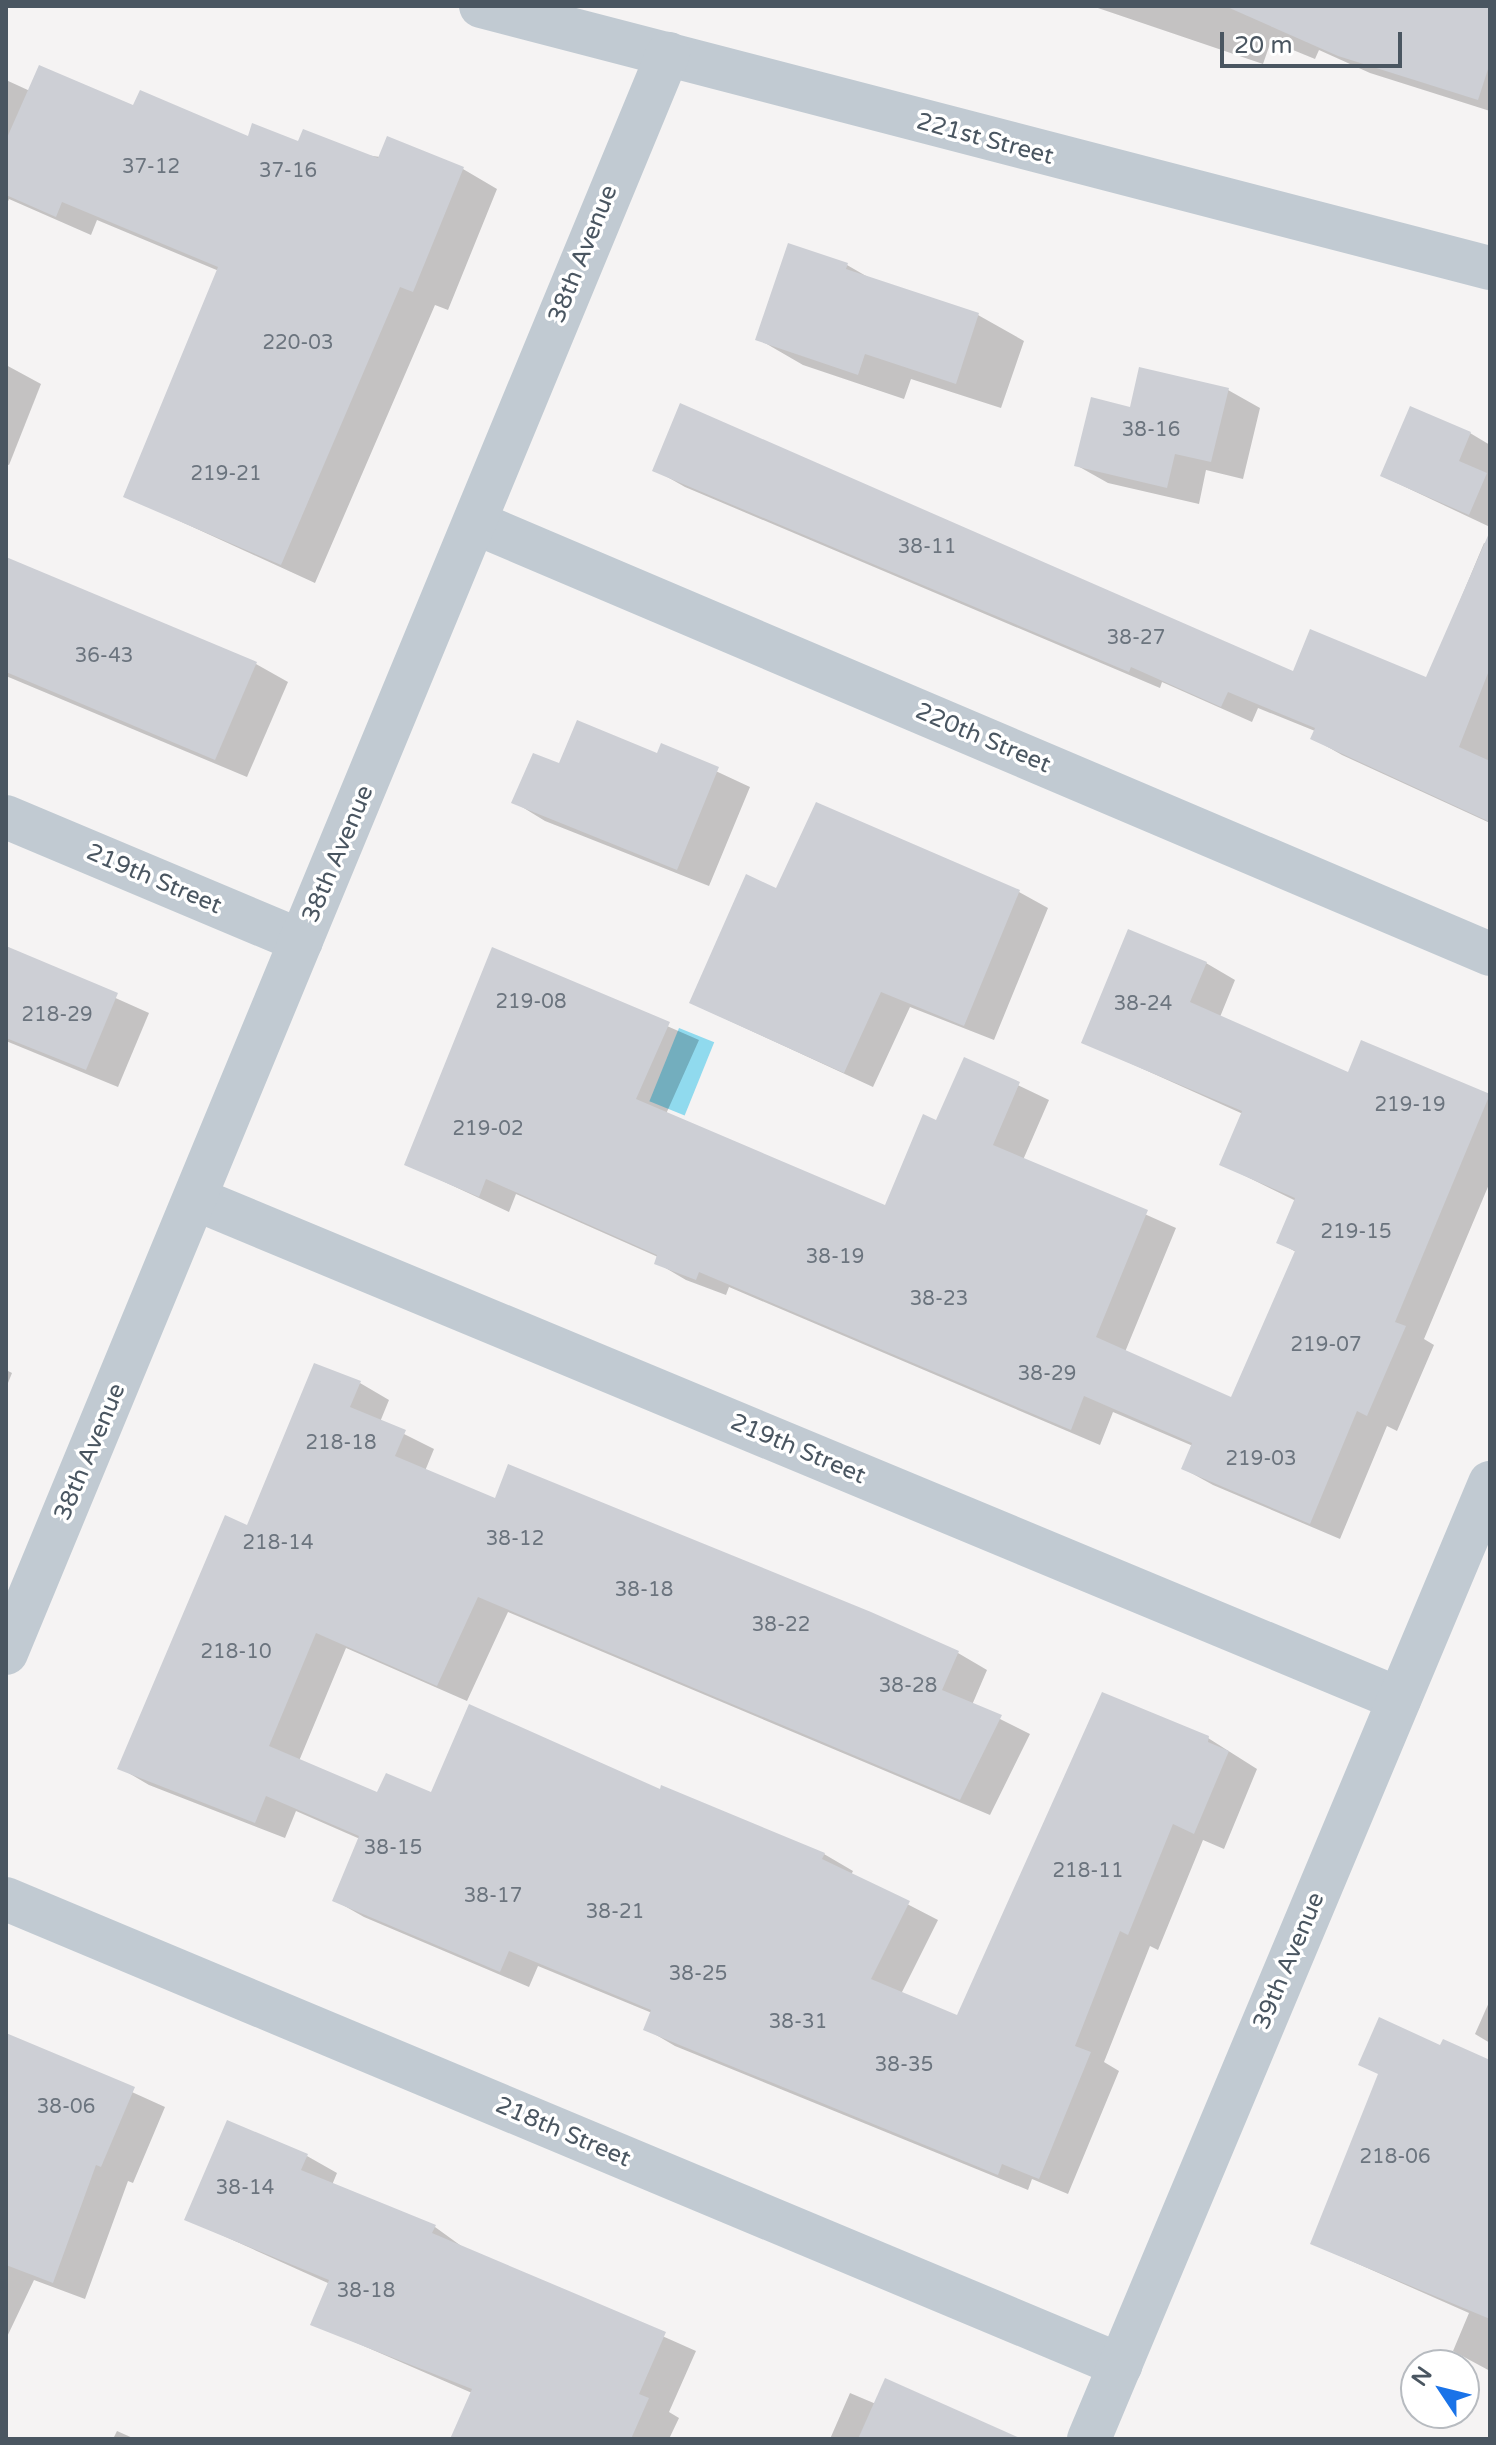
<!DOCTYPE html>
<style>
body{margin:0}
#map{position:relative;width:1496px;height:2445px;overflow:hidden;background:#f5f3f3;font-family:"Varela Round",sans-serif}
div>[style]{position:absolute}
.water>*{inset:0;background:#90daee;transform-origin:0 0}
.shadow>*{inset:0;background:#0003}
.building>*{inset:0;background:#cdcfd5}
.minor>*{height:44px;margin:-22px;padding:0 22px;transform-origin:22px;border-radius:22px;background:#c1cad2}
span{translate:-50% -50%;white-space:nowrap;text-align:center;line-height:1.15;-webkit-text-stroke:7px #fff;paint-order:stroke}
.number-label{font-size:20px;color:#6b747e}
.number-label span{-webkit-text-stroke-width:0}
.street-label{font-size:24px;color:#4a5661}
.frame{position:absolute;inset:0;border:8px solid #4a5661;pointer-events:none}
.north{position:absolute;left:1400px;top:2349px;width:80px;height:80px;box-sizing:border-box;background:#fff;border:2px solid #b7bbc0;border-radius:50%;rotate:305deg;font-size:22px;font-weight:700;line-height:32px;text-align:center;color:#4a5661}
.north::after{content:'';display:block;margin:auto;width:28px;height:36px;background:#1a73e8;clip-path:polygon(50% 0,100% 100%,50% 72%,0 100%)}
.scale{position:absolute;left:1220px;top:32px;width:182px;height:36px;box-sizing:border-box;border:4px solid #4a5661;border-top:0;padding-left:10px;font-size:24px;line-height:28px;white-space:nowrap;color:#4a5661;-webkit-text-stroke:6px #fff;paint-order:stroke}
</style>
<div id="map">
<div class="water">
<i style="left:679px;top:1028px;width:38px;height:79px;rotate:22deg"></i>
</div>
<div class="shadow">
<i style="clip-path:polygon(1092px 6px,1490px 6px,1490px 111px,1370px 73px,1319px 50px,1315px 59px,1271px 41px,1263px 64px)"></i>
<i style="clip-path:polygon(6px 80px,30px 91px,135px 108px,249px 138px,463px 169px,497px 189px,448px 310px,435px 305px,315px 583px,125px 496px,219px 271px,97px 220px,91px 235px,9px 199px,6px 206px)"></i>
<i style="clip-path:polygon(847px 265px,873px 280px,978px 315px,1024px 341px,1001px 408px,911px 379px,904px 399px,803px 365px,758px 339px)"></i>
<i style="clip-path:polygon(6px 365px,41px 384px,9px 465px,6px 464px)"></i>
<i style="clip-path:polygon(1228px 390px,1260px 408px,1243px 479px,1206px 470px,1199px 504px,1108px 483px,1076px 465px,1131px 409px)"></i>
<i style="clip-path:polygon(1470px 433px,1490px 445px,1490px 527px,1382px 476px)"></i>
<i style="clip-path:polygon(655px 470px,1294px 674px,1427px 680px,1484px 543px,1490px 545px,1490px 823px,1342px 755px,1312px 738px,1315px 731px,1258px 708px,1252px 722px,1162px 682px,1160px 688px,685px 487px)"></i>
<i style="clip-path:polygon(6px 559px,256px 664px,288px 682px,247px 777px,6px 676px)"></i>
<i style="clip-path:polygon(662px 746px,750px 787px,709px 886px,545px 821px,514px 802px,560px 766px,658px 755px)"></i>
<i style="clip-path:polygon(777px 890px,1019px 892px,1048px 908px,994px 1040px,910px 1007px,873px 1087px,691px 1003px)"></i>
<i style="clip-path:polygon(6px 949px,149px 1013px,118px 1087px,6px 1041px)"></i>
<i style="clip-path:polygon(493px 950px,699px 1040px,666px 1114px,886px 1207px,937px 1122px,965px 1060px,1049px 1100px,1023px 1160px,1176px 1228px,1125px 1352px,1232px 1399px,1296px 1252px,1278px 1242px,1296px 1201px,1221px 1164px,1243px 1114px,1083px 1042px,1206px 963px,1235px 980px,1220px 1017px,1349px 1074px,1362px 1043px,1490px 1096px,1490px 1182px,1424px 1339px,1434px 1345px,1397px 1431px,1387px 1426px,1340px 1539px,1213px 1485px,1184px 1469px,1193px 1446px,1113px 1412px,1100px 1445px,729px 1287px,726px 1295px,686px 1280px,657px 1263px,658px 1257px,516px 1194px,509px 1212px,406px 1164px)"></i>
<i style="clip-path:polygon(6px 1370px,12px 1373px,6px 1388px)"></i>
<i style="clip-path:polygon(360px 1383px,389px 1400px,380px 1422px,434px 1449px,425px 1471px,496px 1500px,958px 1653px,987px 1670px,972px 1705px,1030px 1734px,990px 1815px,508px 1612px,467px 1701px,346px 1648px,299px 1761px,379px 1795px,661px 1792px,824px 1854px,853px 1871px,851px 1875px,938px 1920px,901px 1994px,958px 2018px,1208px 1738px,1257px 1769px,1224px 1849px,1203px 1840px,1158px 1950px,1150px 1946px,1104px 2062px,1119px 2071px,1068px 2194px,1032px 2179px,1028px 2190px,675px 2046px,646px 2029px,652px 2013px,538px 1966px,529px 1987px,364px 1917px,334px 1900px,360px 1839px,296px 1811px,285px 1838px,149px 1785px,120px 1768px,247px 1527px)"></i>
<i style="clip-path:polygon(1490px 2000px,1490px 2043px,1475px 2034px)"></i>
<i style="clip-path:polygon(6px 2035px,165px 2107px,133px 2183px,128px 2181px,85px 2299px,34px 2280px,6px 2339px)"></i>
<i style="clip-path:polygon(1441px 2048px,1490px 2062px,1490px 2371px,1453px 2351px,1469px 2313px,1313px 2244px)"></i>
<i style="clip-path:polygon(307px 2156px,337px 2173px,332px 2185px,435px 2227px,464px 2248px,696px 2351px,669px 2412px,679px 2418px,669px 2439px,452px 2439px,472px 2393px,313px 2324px,330px 2284px,186px 2219px)"></i>
<i style="clip-path:polygon(850px 2393px,876px 2404px,965px 2439px,830px 2439px)"></i>
<i style="clip-path:polygon(117px 2431px,135px 2439px,113px 2439px)"></i>
</div>
<div class="building">
<i style="clip-path:polygon(1225px 6px,1490px 6px,1490px 63px,1478px 100px,1338px 56px)"></i>
<i style="clip-path:polygon(39px 65px,133px 105px,140px 90px,248px 136px,252px 123px,298px 141px,303px 129px,378px 158px,387px 136px,464px 167px,413px 292px,400px 287px,281px 565px,123px 497px,218px 267px,62px 202px,56px 217px,6px 195px,6px 140px)"></i>
<i style="clip-path:polygon(788px 243px,848px 263px,846px 269px,979px 313px,956px 384px,865px 354px,858px 375px,755px 340px)"></i>
<i style="clip-path:polygon(1139px 367px,1229px 388px,1211px 462px,1175px 454px,1167px 488px,1074px 466px,1091px 397px,1130px 407px)"></i>
<i style="clip-path:polygon(680px 403px,1293px 671px,1310px 629px,1426px 677px,1490px 531px,1490px 668px,1459px 747px,1490px 761px,1490px 822px,1310px 739px,1315px 728px,1228px 692px,1221px 707px,1131px 667px,1129px 672px,652px 471px)"></i>
<i style="clip-path:polygon(1410px 406px,1471px 432px,1459px 461px,1487px 473px,1469px 515px,1380px 476px)"></i>
<i style="clip-path:polygon(6px 557px,257px 662px,215px 760px,6px 672px)"></i>
<i style="clip-path:polygon(577px 720px,657px 753px,661px 743px,719px 767px,677px 870px,511px 803px,533px 753px,559px 763px)"></i>
<i style="clip-path:polygon(816px 802px,1020px 890px,964px 1026px,881px 992px,844px 1073px,689px 1003px,746px 874px,776px 888px)"></i>
<i style="clip-path:polygon(1128px 929px,1207px 962px,1190px 1002px,1348px 1072px,1361px 1040px,1490px 1094px,1395px 1322px,1406px 1326px,1367px 1416px,1357px 1411px,1310px 1524px,1181px 1469px,1192px 1443px,1084px 1396px,1071px 1430px,699px 1272px,696px 1280px,654px 1264px,657px 1255px,486px 1179px,479px 1197px,404px 1165px,492px 947px,670px 1022px,636px 1099px,885px 1205px,923px 1114px,936px 1120px,964px 1057px,1020px 1082px,993px 1145px,1148px 1210px,1096px 1337px,1231px 1397px,1295px 1251px,1276px 1243px,1295px 1198px,1219px 1165px,1242px 1111px,1081px 1043px)"></i>
<i style="clip-path:polygon(6px 946px,118px 993px,86px 1070px,6px 1038px)"></i>
<i style="clip-path:polygon(314px 1363px,361px 1381px,350px 1407px,406px 1430px,395px 1456px,495px 1498px,508px 1464px,871px 1612px,959px 1651px,942px 1690px,1002px 1715px,960px 1800px,478px 1597px,437px 1686px,316px 1633px,269px 1746px,377px 1792px,386px 1773px,431px 1792px,469px 1704px,660px 1789px,661px 1785px,825px 1853px,822px 1859px,910px 1901px,871px 1979px,957px 2015px,1102px 1692px,1209px 1736px,1208px 1742px,1229px 1751px,1194px 1834px,1173px 1824px,1128px 1935px,1120px 1931px,1075px 2046px,1091px 2052px,1039px 2179px,1002px 2164px,998px 2175px,643px 2030px,651px 2010px,509px 1951px,500px 1972px,332px 1901px,359px 1836px,266px 1796px,255px 1823px,117px 1769px,225px 1515px,247px 1525px)"></i>
<i style="clip-path:polygon(1379px 2017px,1440px 2045px,1443px 2039px,1490px 2060px,1490px 2319px,1310px 2244px,1378px 2074px,1358px 2065px)"></i>
<i style="clip-path:polygon(6px 2033px,135px 2087px,101px 2167px,96px 2165px,53px 2283px,6px 2265px)"></i>
<i style="clip-path:polygon(227px 2120px,308px 2154px,301px 2170px,436px 2225px,432px 2233px,666px 2332px,639px 2394px,649px 2398px,631px 2439px,450px 2439px,472px 2389px,310px 2325px,329px 2280px,184px 2220px)"></i>
<i style="clip-path:polygon(885px 2378px,1022px 2439px,858px 2439px)"></i>
</div>
<div class="minor">
<i style="left:481px;top:6px;width:1042px;rotate:14.56deg"></i>
<i style="left:476px;top:523px;width:1102px;rotate:23.03deg"></i>
<i style="left:6px;top:817px;width:320px;rotate:22.8deg"></i>
<i style="left:196px;top:1199px;width:1303px;rotate:22.57deg"></i>
<i style="left:6px;top:1653px;width:1731px;rotate:-67.51deg"></i>
<i style="left:6px;top:1899px;width:1208px;rotate:22.7deg"></i>
<i style="left:1089px;top:2439px;width:1037px;rotate:-67.24deg"></i>
</div>
<div class="number-label">
<span style="left:151px;top:167px">37-12</span>
<span style="left:288px;top:171px">37-16</span>
<span style="left:298px;top:343px">220-03</span>
<span style="left:1151px;top:430px">38-16</span>
<span style="left:226px;top:474px">219-21</span>
<span style="left:927px;top:547px">38-11</span>
<span style="left:1136px;top:638px">38-27</span>
<span style="left:104px;top:656px">36-43</span>
<span style="left:531px;top:1002px">219-08</span>
<span style="left:1143px;top:1004px">38-24</span>
<span style="left:57px;top:1015px">218-29</span>
<span style="left:1410px;top:1105px">219-19</span>
<span style="left:488px;top:1129px">219-02</span>
<span style="left:1356px;top:1232px">219-15</span>
<span style="left:835px;top:1257px">38-19</span>
<span style="left:939px;top:1299px">38-23</span>
<span style="left:1326px;top:1345px">219-07</span>
<span style="left:1047px;top:1374px">38-29</span>
<span style="left:341px;top:1443px">218-18</span>
<span style="left:1261px;top:1459px">219-03</span>
<span style="left:515px;top:1539px">38-12</span>
<span style="left:278px;top:1543px">218-14</span>
<span style="left:644px;top:1590px">38-18</span>
<span style="left:781px;top:1625px">38-22</span>
<span style="left:236px;top:1652px">218-10</span>
<span style="left:908px;top:1686px">38-28</span>
<span style="left:393px;top:1848px">38-15</span>
<span style="left:1088px;top:1871px">218-11</span>
<span style="left:493px;top:1896px">38-17</span>
<span style="left:615px;top:1912px">38-21</span>
<span style="left:698px;top:1974px">38-25</span>
<span style="left:798px;top:2022px">38-31</span>
<span style="left:904px;top:2065px">38-35</span>
<span style="left:66px;top:2107px">38-06</span>
<span style="left:1395px;top:2157px">218-06</span>
<span style="left:245px;top:2188px">38-14</span>
<span style="left:366px;top:2291px">38-18</span>
</div>
<div class="street-label">
<span style="left:985px;top:139px;rotate:15deg">221st Street</span>
<span style="left:583px;top:254px;rotate:-68deg">38th Avenue</span>
<span style="left:983px;top:738px;rotate:23deg">220th Street</span>
<span style="left:338px;top:854px;rotate:-67deg">38th Avenue</span>
<span style="left:154px;top:879px;rotate:23deg">219th Street</span>
<span style="left:798px;top:1449px;rotate:23deg">219th Street</span>
<span style="left:90px;top:1452px;rotate:-67deg">38th Avenue</span>
<span style="left:1289px;top:1961px;rotate:-67deg">39th Avenue</span>
<span style="left:563px;top:2132px;rotate:23deg">218th Street</span>
</div>
<div class="frame"></div>
<div class="north">N</div>
<div class="scale">20 m</div>
</div>
